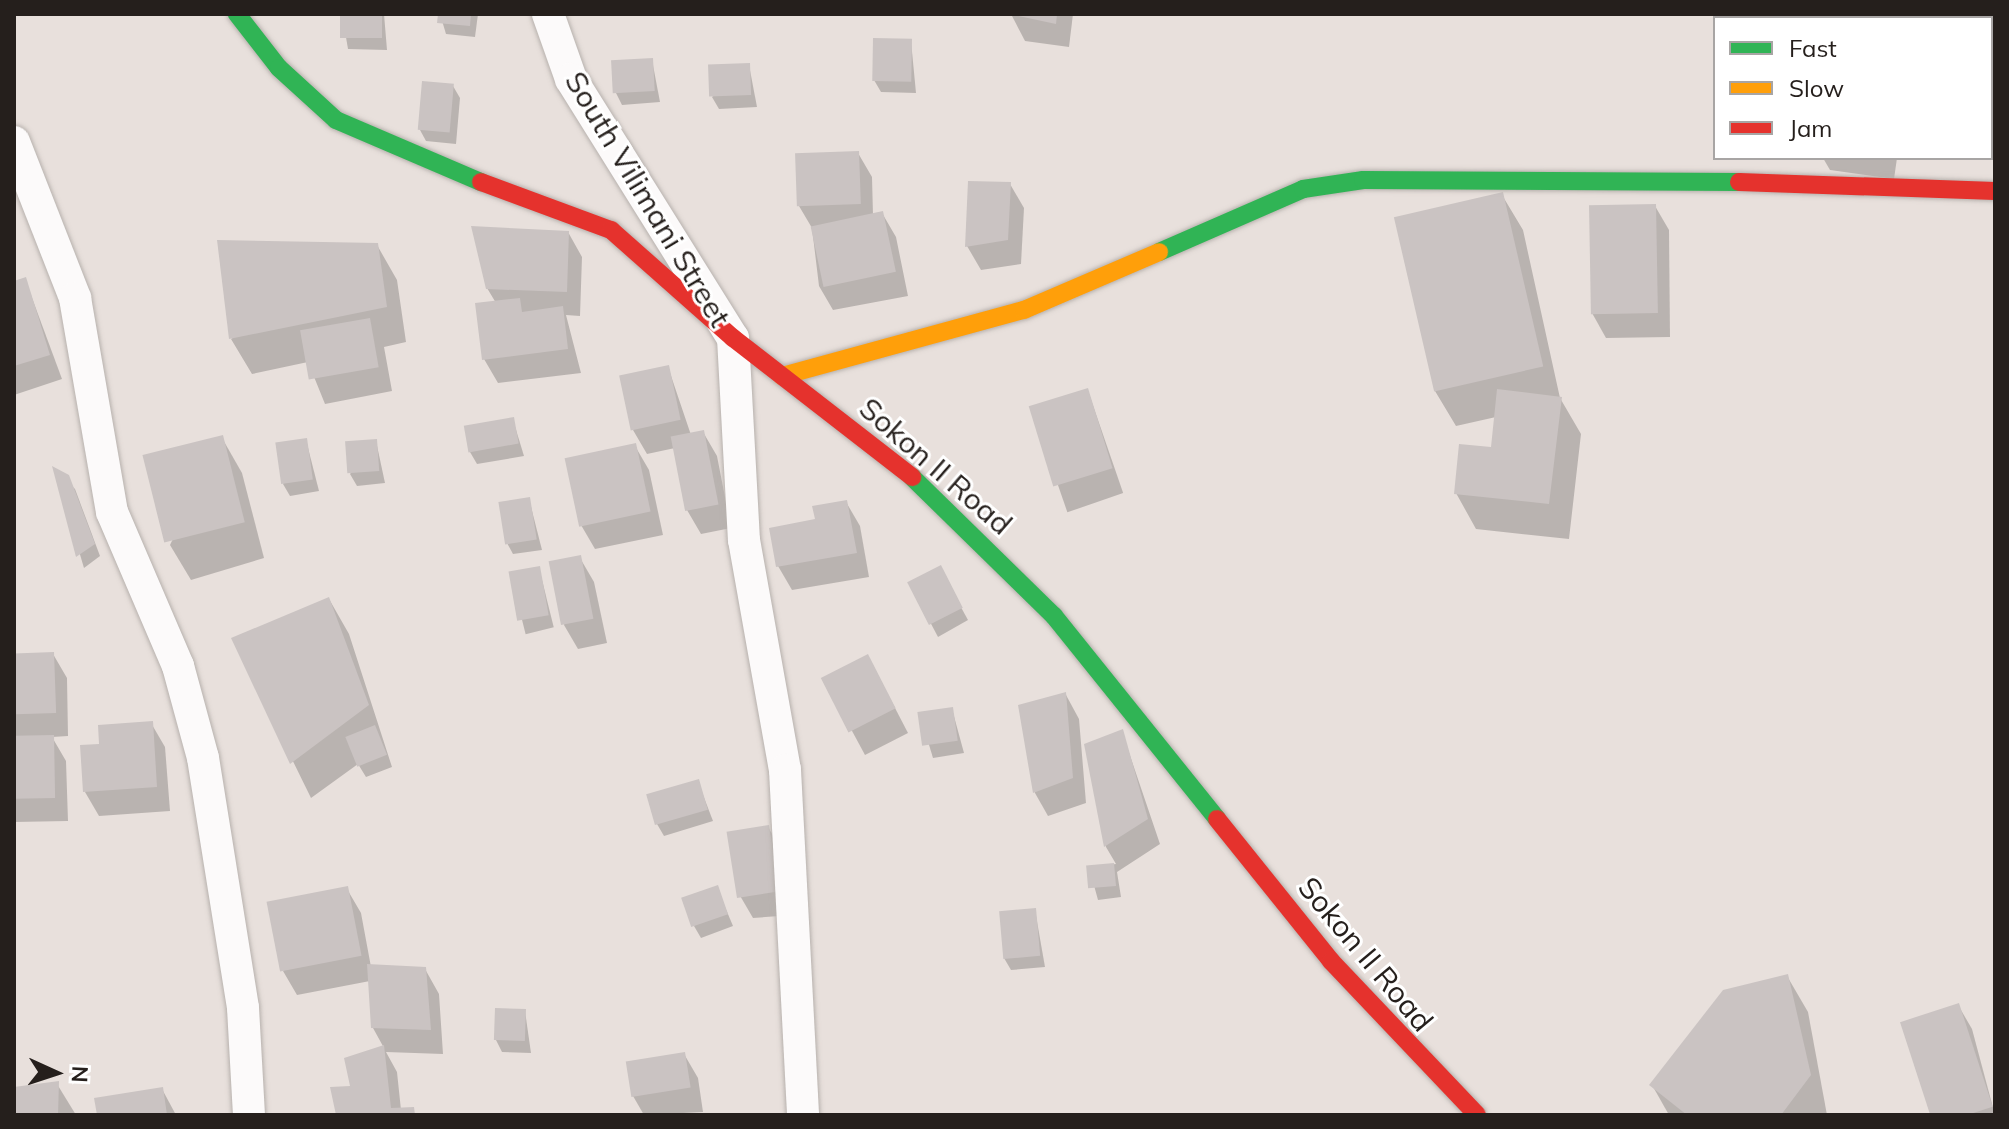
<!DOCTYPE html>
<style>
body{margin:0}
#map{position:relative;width:2009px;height:1129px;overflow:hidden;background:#e8e0dc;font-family:Mulish,sans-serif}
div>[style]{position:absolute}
.shadow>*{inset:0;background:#0003;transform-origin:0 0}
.building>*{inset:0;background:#cac3c2;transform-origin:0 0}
.roads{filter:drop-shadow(0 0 2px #b7b1ad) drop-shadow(0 0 2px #b7b1ad)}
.street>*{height:32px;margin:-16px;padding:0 16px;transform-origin:16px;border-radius:16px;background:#fcfafa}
.fast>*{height:18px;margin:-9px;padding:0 9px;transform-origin:9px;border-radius:9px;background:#30b455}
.slow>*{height:18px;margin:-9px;padding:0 9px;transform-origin:9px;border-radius:9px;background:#ff9f0a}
.jam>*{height:18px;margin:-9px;padding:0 9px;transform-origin:9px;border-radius:9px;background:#e5322d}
span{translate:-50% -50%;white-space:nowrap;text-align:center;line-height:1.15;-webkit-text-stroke:6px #fff;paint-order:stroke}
.street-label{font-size:30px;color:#251f1c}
.frame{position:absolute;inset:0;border:16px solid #251f1c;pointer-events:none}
.legend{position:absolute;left:1713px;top:16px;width:280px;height:144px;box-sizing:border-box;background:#fff;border:2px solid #a8a5a4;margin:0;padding:10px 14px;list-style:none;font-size:24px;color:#251f1c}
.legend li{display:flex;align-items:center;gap:16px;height:40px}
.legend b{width:40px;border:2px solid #a8a5a4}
.north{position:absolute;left:16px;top:1033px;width:80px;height:80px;-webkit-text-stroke:6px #fff;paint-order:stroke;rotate:93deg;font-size:22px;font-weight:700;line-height:32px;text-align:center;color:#251f1c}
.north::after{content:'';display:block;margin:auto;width:28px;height:36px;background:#251f1c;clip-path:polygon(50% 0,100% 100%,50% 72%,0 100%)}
</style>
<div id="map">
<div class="shadow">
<i style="clip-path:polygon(342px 14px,384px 14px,387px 50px,348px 49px)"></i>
<i style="clip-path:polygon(440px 14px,478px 14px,475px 37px,446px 34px)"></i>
<i style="clip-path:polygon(1011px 14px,1073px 14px,1069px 47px,1025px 41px)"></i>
<i style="left:1802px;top:14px;width:47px;height:4px"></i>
<i style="clip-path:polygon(911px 41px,916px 93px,881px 92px,874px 80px)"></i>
<i style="clip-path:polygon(652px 60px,660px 102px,622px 105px,616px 93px)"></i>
<i style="clip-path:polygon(749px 65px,757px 107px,719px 109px,712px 97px)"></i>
<i style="clip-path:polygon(453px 86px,460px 98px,456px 144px,426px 141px,420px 130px)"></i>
<i style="clip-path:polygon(858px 153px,872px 177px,873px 215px,882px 213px,896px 237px,908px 296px,833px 310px,819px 286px,812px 228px,799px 206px)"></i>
<i style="clip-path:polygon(1823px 158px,1897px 158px,1894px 179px,1830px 170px)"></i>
<i style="clip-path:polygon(1010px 184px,1024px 208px,1021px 264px,981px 270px,967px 246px)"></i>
<i style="clip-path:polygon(1502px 195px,1523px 230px,1560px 398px,1581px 434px,1569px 539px,1476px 529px,1456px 493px,1492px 450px,1496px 417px,1456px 426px,1435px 391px,1397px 219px)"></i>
<i style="clip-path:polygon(1655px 206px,1669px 230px,1670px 337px,1606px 338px,1592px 313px)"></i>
<i style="clip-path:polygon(568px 232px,582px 257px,580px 316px,566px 315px,581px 373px,498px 383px,484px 359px,496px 303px,487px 288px)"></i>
<i style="clip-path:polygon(377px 245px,397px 280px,406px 342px,384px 347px,392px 391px,325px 404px,308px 362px,252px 374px,231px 339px)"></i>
<i style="clip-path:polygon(25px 279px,62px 379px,14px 395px,14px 283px)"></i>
<i style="clip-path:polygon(668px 367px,691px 435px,703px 432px,717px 456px,731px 528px,701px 534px,687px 510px,675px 448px,647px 454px,633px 430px)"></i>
<i style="left:1088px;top:391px;width:108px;height:59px;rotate:71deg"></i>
<i style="clip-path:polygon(513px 420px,524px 456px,477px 464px,470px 452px)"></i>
<i style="clip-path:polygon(222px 438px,242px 473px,264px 558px,191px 580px,170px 545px)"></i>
<i style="clip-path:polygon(306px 440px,319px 491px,290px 496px,283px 484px)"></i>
<i style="clip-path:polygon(376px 441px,385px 483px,357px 486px,350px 474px)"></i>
<i style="clip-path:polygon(635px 446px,649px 470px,663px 535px,595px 549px,581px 525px)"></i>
<i style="clip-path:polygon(55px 470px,75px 489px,100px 556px,84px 568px)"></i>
<i style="clip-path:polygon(529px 499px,542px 550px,513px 554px,507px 543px)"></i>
<i style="clip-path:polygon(846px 502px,860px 526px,869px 577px,792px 590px,778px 566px,817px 521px)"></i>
<i style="clip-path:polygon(580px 558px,594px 582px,607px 643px,578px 649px,564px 625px)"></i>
<i style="left:539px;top:568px;width:61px;height:29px;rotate:76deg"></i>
<i style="clip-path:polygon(946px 580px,968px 620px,938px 637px,910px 584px)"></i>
<i style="clip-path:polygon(329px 599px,349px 634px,392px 767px,366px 777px,358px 764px,311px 798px,233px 639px)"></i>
<i style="clip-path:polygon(53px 654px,67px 678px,68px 736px,52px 737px,66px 761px,68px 821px,14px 822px,14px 655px)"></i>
<i style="clip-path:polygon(824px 679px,881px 681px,908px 733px,865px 755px)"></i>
<i style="clip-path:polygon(1066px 695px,1079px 719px,1086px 803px,1048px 816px,1035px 793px,1020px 707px)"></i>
<i style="clip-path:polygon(952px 709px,964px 753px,933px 758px,920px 715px)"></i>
<i style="clip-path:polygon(151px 723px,165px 747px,170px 811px,99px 816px,85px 792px,101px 746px)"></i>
<i style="clip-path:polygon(1122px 732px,1160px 844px,1117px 872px,1121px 897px,1098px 900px,1089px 867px,1116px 864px,1106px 847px,1086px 745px)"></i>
<i style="clip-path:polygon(698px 782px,713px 821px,664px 836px,657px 824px)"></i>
<i style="clip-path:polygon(768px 827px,782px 851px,793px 915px,753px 918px,739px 894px)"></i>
<i style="clip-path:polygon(717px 888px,733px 926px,701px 938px,694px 926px)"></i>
<i style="clip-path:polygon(347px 889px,361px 913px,371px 967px,425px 969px,439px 994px,443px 1054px,386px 1052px,397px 1072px,401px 1110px,416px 1115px,338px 1115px,352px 1088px,346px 1060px,384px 1048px,373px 1028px,370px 981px,297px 995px,283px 971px)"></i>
<i style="clip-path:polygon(1035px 910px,1045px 967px,1011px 970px,1004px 958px)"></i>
<i style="clip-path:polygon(1787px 976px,1808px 1012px,1827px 1115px,1669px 1115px,1652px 1085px)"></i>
<i style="clip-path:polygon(1958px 1005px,1972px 1029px,1995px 1115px,1933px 1115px,1903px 1024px)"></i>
<i style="clip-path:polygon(525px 1011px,531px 1053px,502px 1052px,496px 1040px)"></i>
<i style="clip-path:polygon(684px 1054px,698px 1078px,703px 1112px,644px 1115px,633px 1096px)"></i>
<i style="clip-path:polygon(57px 1084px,76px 1115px,14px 1115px,14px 1089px)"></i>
<i style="clip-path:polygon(162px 1089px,176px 1115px,99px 1115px)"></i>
</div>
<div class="building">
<i style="left:340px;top:14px;width:42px;height:24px"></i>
<i style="clip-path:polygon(438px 14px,471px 14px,470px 26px,437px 23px)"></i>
<i style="clip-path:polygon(1009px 14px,1057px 14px,1056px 24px)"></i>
<i style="left:873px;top:38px;width:39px;height:43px;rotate:1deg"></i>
<i style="left:653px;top:58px;width:33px;height:42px;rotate:87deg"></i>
<i style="left:750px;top:63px;width:32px;height:42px;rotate:88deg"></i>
<i style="left:422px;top:81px;width:32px;height:49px;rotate:5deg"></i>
<i style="left:859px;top:151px;width:53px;height:64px;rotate:88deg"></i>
<i style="clip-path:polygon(968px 181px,1011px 182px,1008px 240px,965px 247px)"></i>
<i style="left:1503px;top:192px;width:179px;height:112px;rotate:77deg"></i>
<i style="left:1656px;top:204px;width:109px;height:67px;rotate:89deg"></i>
<i style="left:883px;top:211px;width:62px;height:74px;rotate:78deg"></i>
<i style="clip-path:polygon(471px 226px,569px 231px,567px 292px,486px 289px)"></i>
<i style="clip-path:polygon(217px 240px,378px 243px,387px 307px,229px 339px)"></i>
<i style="clip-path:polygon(26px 277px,50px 355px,14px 366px,14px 281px)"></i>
<i style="clip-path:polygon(520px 298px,522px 312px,563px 306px,568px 349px,482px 360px,475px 303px)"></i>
<i style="left:370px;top:318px;width:50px;height:71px;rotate:80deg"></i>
<i style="left:669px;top:365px;width:56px;height:51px;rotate:78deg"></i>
<i style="left:1088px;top:388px;width:84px;height:62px;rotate:73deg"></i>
<i style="clip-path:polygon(1497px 389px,1562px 397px,1549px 504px,1454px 494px,1459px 444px,1491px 447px)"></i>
<i style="left:514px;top:417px;width:27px;height:51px;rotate:80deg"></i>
<i style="left:704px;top:430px;width:76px;height:34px;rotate:79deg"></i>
<i style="left:223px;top:435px;width:90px;height:83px;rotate:76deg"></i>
<i style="left:307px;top:438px;width:42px;height:32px;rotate:82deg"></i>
<i style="left:377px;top:439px;width:32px;height:32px;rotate:86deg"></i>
<i style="left:636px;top:443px;width:70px;height:73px;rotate:78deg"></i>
<i style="clip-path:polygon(52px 466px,69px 475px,95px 544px,76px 557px)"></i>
<i style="left:530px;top:497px;width:43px;height:32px;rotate:81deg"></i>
<i style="clip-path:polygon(847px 500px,857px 553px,776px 567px,769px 528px,815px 519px,812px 506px)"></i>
<i style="left:581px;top:555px;width:65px;height:33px;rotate:79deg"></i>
<i style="left:941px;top:565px;width:48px;height:38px;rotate:63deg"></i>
<i style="left:540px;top:566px;width:50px;height:32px;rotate:80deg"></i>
<i style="clip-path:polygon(329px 597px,369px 705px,290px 764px,231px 638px)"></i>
<i style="left:54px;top:652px;width:61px;height:40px;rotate:88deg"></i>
<i style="left:868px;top:654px;width:61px;height:53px;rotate:63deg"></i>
<i style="clip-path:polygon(1066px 692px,1073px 778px,1033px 793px,1018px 705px)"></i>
<i style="left:953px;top:707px;width:34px;height:36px;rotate:82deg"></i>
<i style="clip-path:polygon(153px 721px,157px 787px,83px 792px,80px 745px,99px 744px,98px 725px)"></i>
<i style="left:375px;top:725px;width:32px;height:32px;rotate:68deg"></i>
<i style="clip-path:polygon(1123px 729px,1148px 819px,1104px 847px,1084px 744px)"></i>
<i style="left:54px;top:735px;width:63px;height:40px;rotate:89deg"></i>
<i style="left:699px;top:779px;width:32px;height:55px;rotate:74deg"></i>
<i style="left:769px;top:825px;width:67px;height:43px;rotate:81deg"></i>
<i style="left:1114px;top:863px;width:23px;height:28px;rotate:85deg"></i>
<i style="left:718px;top:885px;width:31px;height:39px;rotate:71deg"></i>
<i style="left:348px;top:886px;width:71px;height:83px;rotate:79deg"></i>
<i style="left:1036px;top:908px;width:48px;height:37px;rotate:85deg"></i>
<i style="clip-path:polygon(367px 964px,426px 967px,431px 1030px,371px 1028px)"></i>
<i style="clip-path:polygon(1788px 974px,1811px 1075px,1781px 1115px,1687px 1115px,1649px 1085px,1723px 990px)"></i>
<i style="left:1959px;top:1003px;width:109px;height:62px;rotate:72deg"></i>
<i style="left:495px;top:1008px;width:31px;height:32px;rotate:2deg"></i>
<i style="clip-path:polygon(384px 1045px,391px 1108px,414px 1107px,415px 1115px,336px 1115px,330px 1087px,350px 1086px,344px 1058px)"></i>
<i style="left:685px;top:1052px;width:36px;height:60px;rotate:81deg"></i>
<i style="clip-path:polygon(59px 1081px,58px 1115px,14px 1115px,14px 1087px)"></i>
<i style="clip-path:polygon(163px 1087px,167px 1115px,97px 1115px,94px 1098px)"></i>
</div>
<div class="roads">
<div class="street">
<i style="left:548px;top:14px;width:69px;rotate:70.5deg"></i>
<i style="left:571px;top:79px;width:305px;rotate:58deg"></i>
<i style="left:733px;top:338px;width:202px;rotate:86.9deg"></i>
<i style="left:744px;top:540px;width:234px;rotate:79.9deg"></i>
<i style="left:785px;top:770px;width:345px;rotate:87deg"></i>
<i style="left:14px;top:142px;width:168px;rotate:68.6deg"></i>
<i style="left:75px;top:298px;width:217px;rotate:80.2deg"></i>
<i style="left:112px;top:512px;width:168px;rotate:66.8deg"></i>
<i style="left:178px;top:666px;width:95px;rotate:74.8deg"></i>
<i style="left:203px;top:758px;width:253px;rotate:80.9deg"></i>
<i style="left:243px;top:1008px;width:107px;rotate:86.8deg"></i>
</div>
<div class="fast">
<i style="left:237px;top:14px;width:68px;rotate:52.1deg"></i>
<i style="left:279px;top:68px;width:77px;rotate:42.4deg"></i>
<i style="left:336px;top:120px;width:158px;rotate:23.2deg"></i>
<i style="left:1159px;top:252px;width:157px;rotate:-23.6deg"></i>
<i style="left:1303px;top:189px;width:61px;rotate:-8.5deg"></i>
<i style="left:1363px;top:180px;width:376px;rotate:0.3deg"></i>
<i style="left:912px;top:477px;width:199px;rotate:44.4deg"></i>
<i style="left:1054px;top:616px;width:260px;rotate:51.2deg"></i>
</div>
<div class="slow">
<i style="left:782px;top:376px;width:251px;rotate:-15.3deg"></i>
<i style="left:1024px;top:310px;width:147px;rotate:-23.2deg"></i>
</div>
<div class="jam">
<i style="left:481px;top:182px;width:139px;rotate:20.3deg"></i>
<i style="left:611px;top:230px;width:163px;rotate:41.5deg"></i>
<i style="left:733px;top:338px;width:227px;rotate:37.8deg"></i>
<i style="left:1739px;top:182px;width:256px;rotate:2deg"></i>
<i style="left:1217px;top:819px;width:182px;rotate:51.2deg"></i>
<i style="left:1331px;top:961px;width:212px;rotate:46.5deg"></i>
</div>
</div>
<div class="street-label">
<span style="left:648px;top:199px;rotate:59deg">South Vilimani Street</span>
<span style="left:936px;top:466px;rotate:41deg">Sokon II Road</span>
<span style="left:1366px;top:954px;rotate:50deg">Sokon II Road</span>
</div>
<div class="frame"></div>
<ul class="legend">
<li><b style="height:10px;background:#30b455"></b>Fast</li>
<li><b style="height:10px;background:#ff9f0a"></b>Slow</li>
<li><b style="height:10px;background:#e5322d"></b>Jam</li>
</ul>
<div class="north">N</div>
</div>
